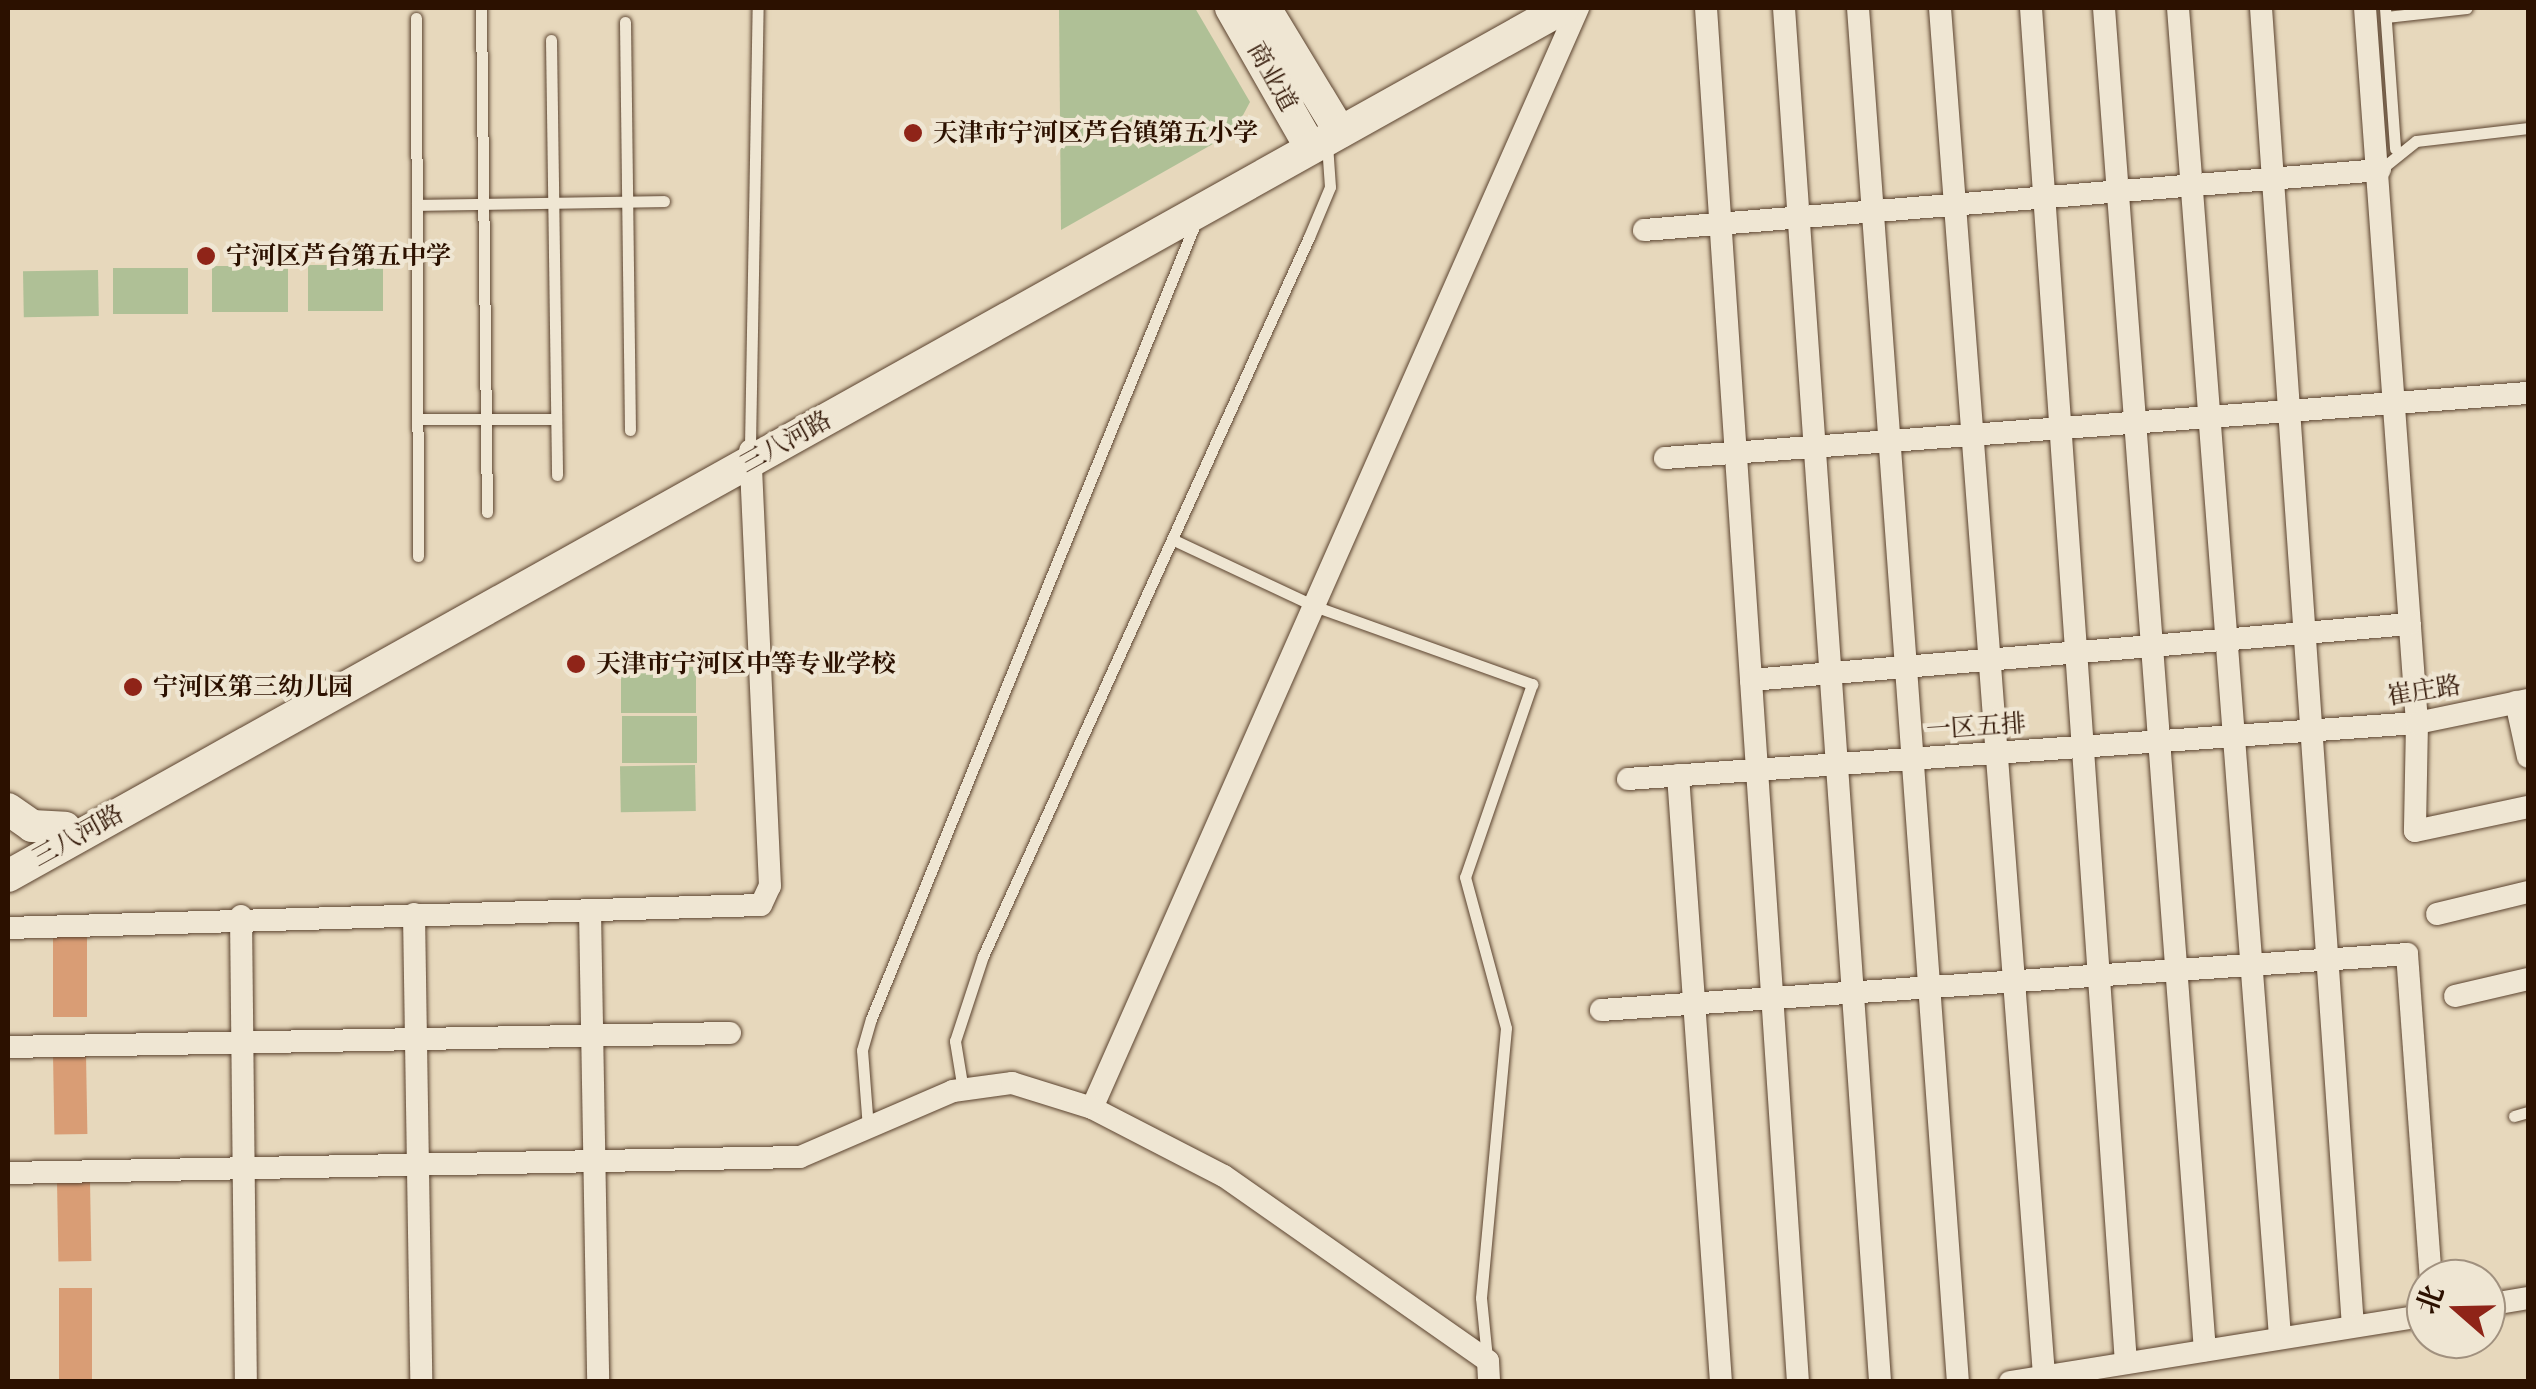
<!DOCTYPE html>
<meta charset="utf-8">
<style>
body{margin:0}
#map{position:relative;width:2536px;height:1389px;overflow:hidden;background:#e7d8bc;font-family:"Libre Caslon Text","Noto Serif SC",serif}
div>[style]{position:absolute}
.green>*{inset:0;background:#afc096;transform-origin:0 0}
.building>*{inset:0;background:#d99d75;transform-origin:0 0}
.roads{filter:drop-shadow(0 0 2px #5b432f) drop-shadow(0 0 2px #5b432f)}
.lane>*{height:11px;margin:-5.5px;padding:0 5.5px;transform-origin:5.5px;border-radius:5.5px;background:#efe6d3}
.street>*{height:22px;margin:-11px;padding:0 11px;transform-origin:11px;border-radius:11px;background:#efe6d3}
.secondary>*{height:32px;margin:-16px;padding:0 16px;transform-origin:16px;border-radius:16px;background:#efe6d3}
.dots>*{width:28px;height:28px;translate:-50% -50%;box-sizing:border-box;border:5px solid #efe6d3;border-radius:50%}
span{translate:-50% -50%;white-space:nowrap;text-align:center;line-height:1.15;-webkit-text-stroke:8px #efe6d3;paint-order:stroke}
.street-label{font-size:25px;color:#2c1100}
.poi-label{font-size:25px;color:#2c1100;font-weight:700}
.left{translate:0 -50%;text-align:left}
.frame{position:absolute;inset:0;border:10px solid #2c1100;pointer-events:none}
.north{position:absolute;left:2406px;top:1259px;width:100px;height:100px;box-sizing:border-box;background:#efe6d3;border:2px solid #a1917f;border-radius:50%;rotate:290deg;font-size:28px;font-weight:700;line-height:40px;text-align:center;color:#2c1100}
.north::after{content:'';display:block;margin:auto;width:35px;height:45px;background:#8f2418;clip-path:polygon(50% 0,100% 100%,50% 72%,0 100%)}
</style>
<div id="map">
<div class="green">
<i style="clip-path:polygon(1059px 8px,1195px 8px,1250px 102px,1234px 132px,1061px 230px)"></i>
<i style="left:383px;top:265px;width:46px;height:75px;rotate:90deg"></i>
<i style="left:212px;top:266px;width:76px;height:46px"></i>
<i style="left:113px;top:268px;width:75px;height:46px"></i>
<i style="left:98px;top:270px;width:46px;height:75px;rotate:89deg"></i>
<i style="left:696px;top:667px;width:46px;height:75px;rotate:90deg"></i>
<i style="left:622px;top:716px;width:75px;height:47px"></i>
<i style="left:695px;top:765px;width:46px;height:75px;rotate:89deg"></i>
</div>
<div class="building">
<i style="left:87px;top:937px;width:80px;height:34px;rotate:90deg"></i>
<i style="left:86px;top:1054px;width:80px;height:33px;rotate:89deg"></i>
<i style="left:90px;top:1181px;width:80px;height:33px;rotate:89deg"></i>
<i style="left:59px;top:1288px;width:33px;height:94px"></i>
</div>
<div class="roads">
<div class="lane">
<i style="left:481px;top:8px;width:504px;rotate:89.32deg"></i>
<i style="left:2385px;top:8px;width:141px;rotate:85.9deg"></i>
<i style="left:2386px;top:17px;width:81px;rotate:-6.3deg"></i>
<i style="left:416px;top:18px;width:538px;rotate:89.79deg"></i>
<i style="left:625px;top:22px;width:408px;rotate:89.3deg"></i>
<i style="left:551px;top:40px;width:435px;rotate:89.2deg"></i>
<i style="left:2380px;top:170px;width:46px;rotate:-38.9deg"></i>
<i style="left:2416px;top:141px;width:113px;rotate:-6.6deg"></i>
<i style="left:417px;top:205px;width:247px;rotate:-0.9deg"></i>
<i style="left:417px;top:419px;width:139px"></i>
<i style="left:750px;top:446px;width:438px;rotate:-89deg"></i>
<i style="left:1174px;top:540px;width:155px;rotate:25.2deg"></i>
<i style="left:1314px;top:606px;width:232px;rotate:19.7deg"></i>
<i style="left:1532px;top:684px;width:204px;rotate:109.1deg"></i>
<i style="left:1465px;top:877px;width:156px;rotate:74.8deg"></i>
<i style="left:1506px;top:1028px;width:271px;rotate:95.3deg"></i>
<i style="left:1481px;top:1298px;width:60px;rotate:84.3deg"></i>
<i style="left:963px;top:1090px;width:50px;rotate:-99.3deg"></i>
<i style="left:955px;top:1041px;width:89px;rotate:-71.8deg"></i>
<i style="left:983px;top:956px;width:789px;rotate:-65.61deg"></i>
<i style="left:1309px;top:237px;width:54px;rotate:-67.2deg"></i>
<i style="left:1330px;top:187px;width:43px;rotate:-94deg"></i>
<i style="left:2514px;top:1116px;width:15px;rotate:-16deg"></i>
<i style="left:868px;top:1128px;width:78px;rotate:-94.4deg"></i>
<i style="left:862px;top:1050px;width:32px;rotate:-74deg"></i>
<i style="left:871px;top:1019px;width:858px;rotate:-67.83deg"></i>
</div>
<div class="street">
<i style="left:1706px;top:8px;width:1377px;rotate:86.17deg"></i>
<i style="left:1784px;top:8px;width:1377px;rotate:86deg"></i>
<i style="left:1858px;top:8px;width:1378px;rotate:85.84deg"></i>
<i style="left:1940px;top:8px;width:1371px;rotate:85.65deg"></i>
<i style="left:2031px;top:8px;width:1357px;rotate:85.99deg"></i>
<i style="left:2104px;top:8px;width:1346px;rotate:85.7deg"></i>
<i style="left:2178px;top:8px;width:1334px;rotate:85.61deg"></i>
<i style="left:2261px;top:8px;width:1321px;rotate:86.01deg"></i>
<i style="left:2365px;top:8px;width:717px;rotate:85.84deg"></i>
<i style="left:2417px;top:723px;width:108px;rotate:91.1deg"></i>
<i style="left:2415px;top:831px;width:116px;rotate:-12deg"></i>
<i style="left:1644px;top:230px;width:738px;rotate:-4.66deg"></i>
<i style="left:1665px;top:458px;width:865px;rotate:-4.31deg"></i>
<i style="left:1751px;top:680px;width:661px;rotate:-4.86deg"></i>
<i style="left:2516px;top:702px;width:56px;rotate:77.7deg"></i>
<i style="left:1678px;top:775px;width:609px;rotate:85.95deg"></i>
<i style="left:1628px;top:779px;width:791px;rotate:-4.06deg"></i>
<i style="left:2417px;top:723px;width:113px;rotate:-11.7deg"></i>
<i style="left:590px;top:911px;width:471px;rotate:89deg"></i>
<i style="left:414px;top:914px;width:468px;rotate:89.1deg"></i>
<i style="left:2437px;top:914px;width:94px;rotate:-13.6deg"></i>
<i style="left:241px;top:916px;width:466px;rotate:89.4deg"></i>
<i style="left:8px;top:928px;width:753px;rotate:-1.75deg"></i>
<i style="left:761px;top:905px;width:21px;rotate:-65deg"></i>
<i style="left:770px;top:886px;width:436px;rotate:-92.6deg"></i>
<i style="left:2455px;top:996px;width:75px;rotate:-13.1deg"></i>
<i style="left:1601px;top:1010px;width:808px;rotate:-3.97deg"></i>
<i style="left:2407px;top:954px;width:326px;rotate:85.8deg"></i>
<i style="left:8px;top:1047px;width:722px;rotate:-1.11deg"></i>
<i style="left:1092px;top:1108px;width:1203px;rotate:-66.16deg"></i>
<i style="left:8px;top:1173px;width:792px;rotate:-1.16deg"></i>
<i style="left:800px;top:1157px;width:167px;rotate:-23.3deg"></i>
<i style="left:953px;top:1091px;width:60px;rotate:-7.7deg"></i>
<i style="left:1012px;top:1083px;width:84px;rotate:17.4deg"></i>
<i style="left:1092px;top:1108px;width:148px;rotate:27.3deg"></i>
<i style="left:1224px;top:1176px;width:322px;rotate:35deg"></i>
<i style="left:1488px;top:1361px;width:21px;rotate:87deg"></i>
<i style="left:2486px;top:1305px;width:43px;rotate:-9.5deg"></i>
<i style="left:2010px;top:1382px;width:421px;rotate:-9.1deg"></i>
</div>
<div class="secondary">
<i style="left:1231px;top:8px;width:161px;rotate:60.3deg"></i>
<i style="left:1265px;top:8px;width:145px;rotate:58.8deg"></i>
<i style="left:8px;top:809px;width:29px;rotate:35deg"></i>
<i style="left:32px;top:826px;width:33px;rotate:3deg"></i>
<i style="left:8px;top:876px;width:1781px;rotate:-29.17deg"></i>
</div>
</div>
<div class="dots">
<i style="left:913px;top:133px;background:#8f2418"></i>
<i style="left:206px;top:256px;background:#8f2418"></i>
<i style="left:576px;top:664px;background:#8f2418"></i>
<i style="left:133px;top:687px;background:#8f2418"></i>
</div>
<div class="street-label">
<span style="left:1272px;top:77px;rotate:61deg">商业道</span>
<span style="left:786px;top:442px;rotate:-29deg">三八河路</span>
<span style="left:2424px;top:691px;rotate:-9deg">崔庄路</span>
<span style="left:1976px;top:727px;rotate:-4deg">一区五排</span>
<span style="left:78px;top:836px;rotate:-29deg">三八河路</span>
</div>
<div class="poi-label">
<span class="left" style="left:933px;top:133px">天津市宁河区芦台镇第五小学</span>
<span class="left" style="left:226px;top:256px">宁河区芦台第五中学</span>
<span class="left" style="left:596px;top:664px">天津市宁河区中等专业学校</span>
<span class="left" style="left:153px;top:687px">宁河区第三幼儿园</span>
</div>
<div class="frame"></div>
<div class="north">北</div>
</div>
